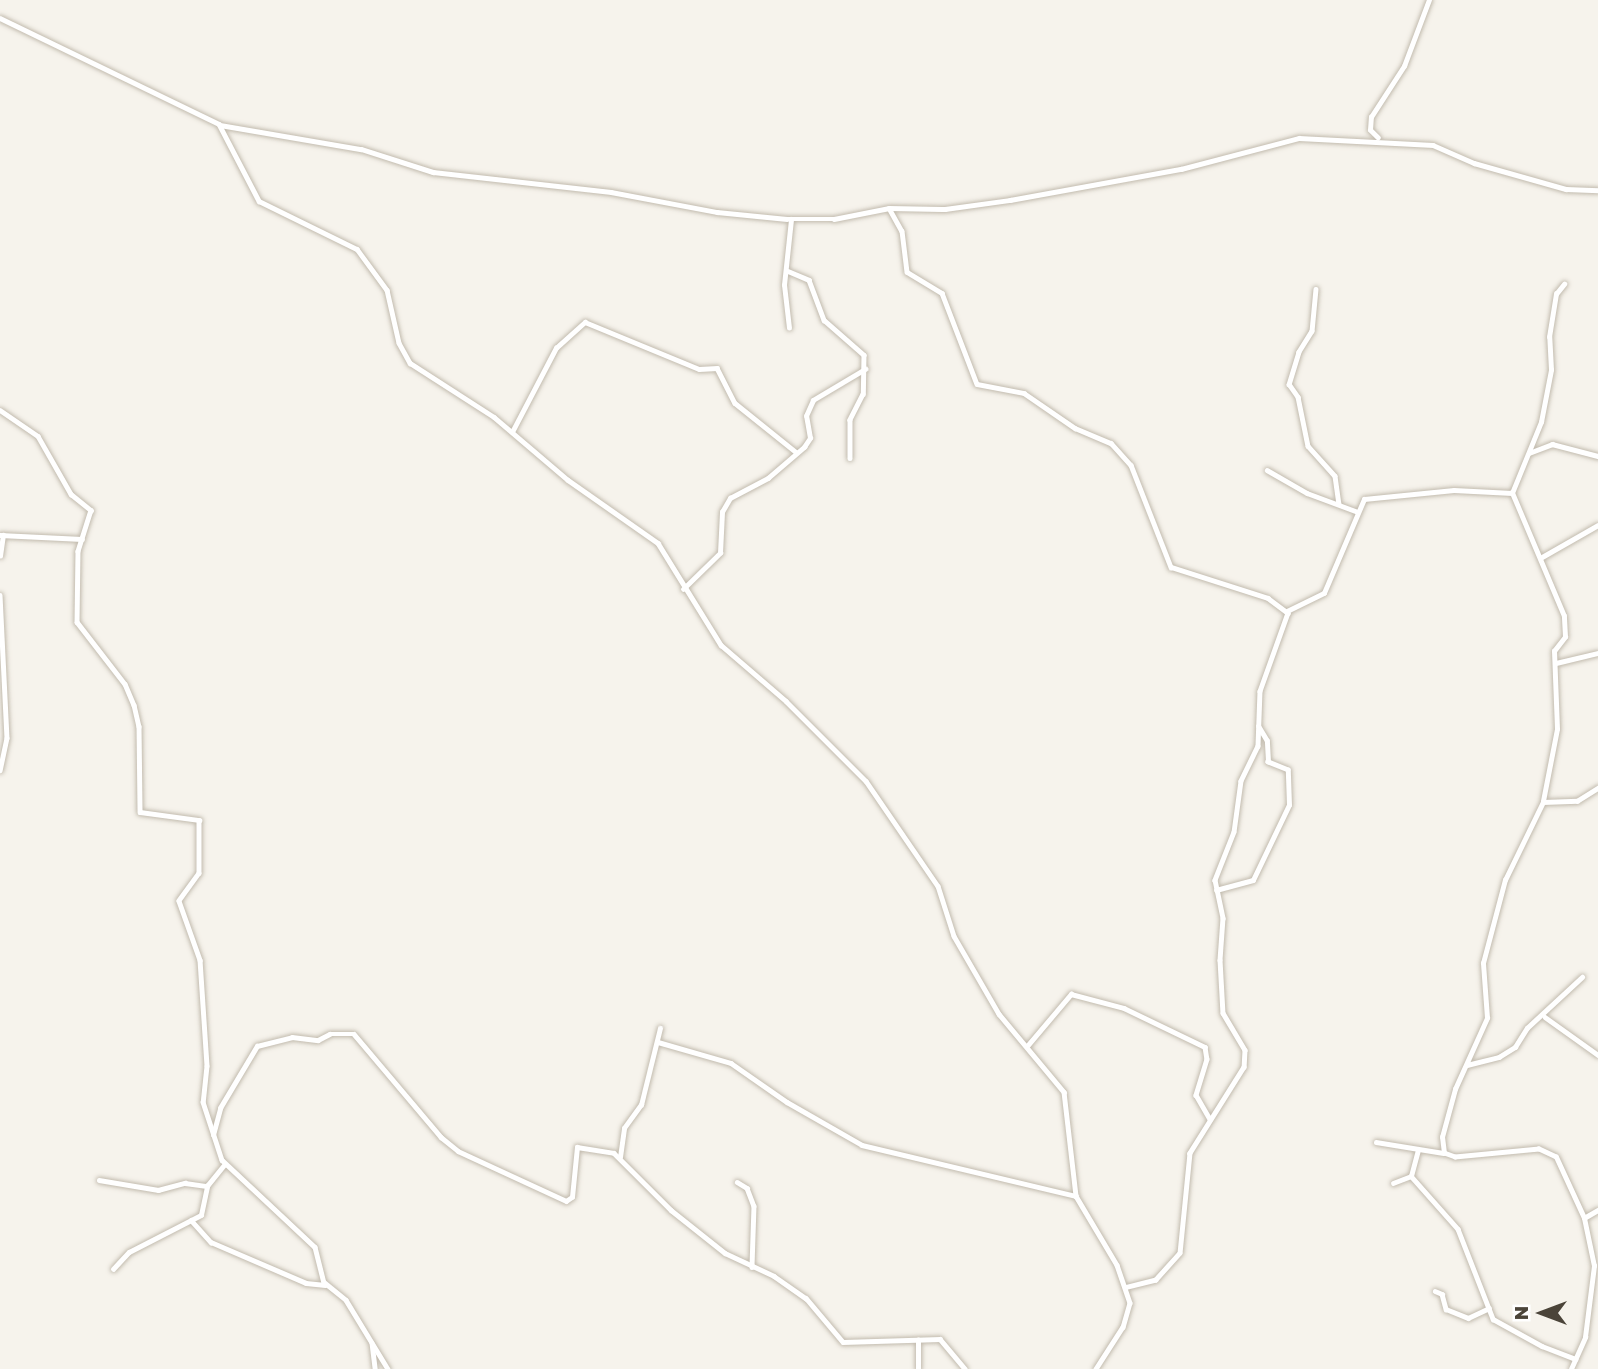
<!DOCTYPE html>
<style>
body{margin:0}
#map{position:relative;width:1598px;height:1369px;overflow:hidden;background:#f6f3ec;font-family:"Golos Text",sans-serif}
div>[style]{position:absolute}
.roads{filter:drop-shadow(0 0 2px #c2bbae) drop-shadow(0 0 2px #c2bbae)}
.minor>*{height:4.5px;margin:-2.25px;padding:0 2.25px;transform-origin:2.25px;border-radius:2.25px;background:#fff}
span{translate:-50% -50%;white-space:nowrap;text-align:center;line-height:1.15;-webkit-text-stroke:5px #fff;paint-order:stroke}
.north{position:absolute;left:1507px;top:1278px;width:70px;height:70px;-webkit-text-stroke:5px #fff;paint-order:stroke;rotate:270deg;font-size:19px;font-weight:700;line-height:28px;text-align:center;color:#4b4439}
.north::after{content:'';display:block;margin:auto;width:24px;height:32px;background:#4b4439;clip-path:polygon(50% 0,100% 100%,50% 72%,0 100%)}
</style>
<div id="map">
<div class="roads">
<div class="minor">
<i style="left:0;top:18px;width:243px;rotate:25.8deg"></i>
<i style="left:219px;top:124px;width:87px;rotate:62.5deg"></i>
<i style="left:259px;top:201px;width:109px;rotate:26.1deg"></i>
<i style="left:357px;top:249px;width:51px;rotate:53.8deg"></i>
<i style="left:387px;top:290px;width:54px;rotate:77.2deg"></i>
<i style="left:399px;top:343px;width:23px;rotate:61deg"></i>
<i style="left:410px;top:363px;width:100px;rotate:32.7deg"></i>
<i style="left:494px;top:417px;width:97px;rotate:40.4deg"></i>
<i style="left:568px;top:480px;width:110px;rotate:35deg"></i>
<i style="left:658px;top:543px;width:120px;rotate:58.3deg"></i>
<i style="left:721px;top:645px;width:86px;rotate:40.7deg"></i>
<i style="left:786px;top:701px;width:113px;rotate:45deg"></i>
<i style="left:866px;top:781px;width:127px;rotate:55.6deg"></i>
<i style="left:938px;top:886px;width:52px;rotate:72.3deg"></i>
<i style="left:954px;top:936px;width:90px;rotate:60deg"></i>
<i style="left:999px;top:1014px;width:102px;rotate:50.2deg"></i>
<i style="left:1064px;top:1092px;width:105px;rotate:83.4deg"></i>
<i style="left:1076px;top:1196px;width:80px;rotate:59.3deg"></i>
<i style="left:1117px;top:1265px;width:40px;rotate:71.1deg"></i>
<i style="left:1130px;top:1303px;width:25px;rotate:106deg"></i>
<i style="left:1123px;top:1327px;width:50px;rotate:122.7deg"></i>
<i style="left:220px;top:125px;width:143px;rotate:9.7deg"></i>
<i style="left:361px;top:149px;width:76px;rotate:17.7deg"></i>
<i style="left:433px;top:172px;width:179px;rotate:6.4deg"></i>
<i style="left:611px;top:192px;width:108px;rotate:10.7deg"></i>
<i style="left:717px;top:212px;width:70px;rotate:5.7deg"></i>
<i style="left:787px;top:219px;width:47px"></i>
<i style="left:834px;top:219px;width:56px;rotate:-11.3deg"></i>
<i style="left:889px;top:208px;width:56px;rotate:1deg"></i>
<i style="left:945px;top:209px;width:66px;rotate:-7.9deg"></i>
<i style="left:1010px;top:200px;width:174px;rotate:-10.3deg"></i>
<i style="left:1181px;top:169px;width:122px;rotate:-14.7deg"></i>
<i style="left:1299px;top:138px;width:134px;rotate:3deg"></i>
<i style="left:1433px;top:145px;width:45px;rotate:23.7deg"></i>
<i style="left:1474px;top:163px;width:96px;rotate:15.8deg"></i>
<i style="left:1566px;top:189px;width:32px;rotate:2deg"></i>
<i style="left:1378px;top:138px;width:11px;rotate:-135deg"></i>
<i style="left:1370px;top:130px;width:13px;rotate:-86deg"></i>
<i style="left:1371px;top:117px;width:61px;rotate:-57.1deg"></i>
<i style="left:1404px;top:66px;width:71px;rotate:-69.3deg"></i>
<i style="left:889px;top:208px;width:26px;rotate:61deg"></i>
<i style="left:902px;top:231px;width:41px;rotate:83deg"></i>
<i style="left:907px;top:272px;width:41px;rotate:31deg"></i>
<i style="left:942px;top:293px;width:97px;rotate:69deg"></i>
<i style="left:977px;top:384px;width:48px;rotate:10.8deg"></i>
<i style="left:1024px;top:393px;width:62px;rotate:34.5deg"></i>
<i style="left:1075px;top:428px;width:39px;rotate:23deg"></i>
<i style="left:1111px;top:443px;width:30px;rotate:48deg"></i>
<i style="left:1131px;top:465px;width:110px;rotate:68.6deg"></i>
<i style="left:1171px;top:567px;width:102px;rotate:17.7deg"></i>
<i style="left:1268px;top:598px;width:25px;rotate:37deg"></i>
<i style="left:1288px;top:613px;width:83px;rotate:109.7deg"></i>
<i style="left:1260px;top:691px;width:55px;rotate:92.1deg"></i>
<i style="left:1258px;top:746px;width:39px;rotate:116deg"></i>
<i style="left:1241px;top:781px;width:51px;rotate:97.8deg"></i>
<i style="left:1234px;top:832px;width:52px;rotate:111.6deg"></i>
<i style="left:1215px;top:880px;width:39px;rotate:78deg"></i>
<i style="left:1223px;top:918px;width:42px;rotate:94.1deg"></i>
<i style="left:1220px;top:960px;width:53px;rotate:86.8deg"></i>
<i style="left:1223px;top:1013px;width:43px;rotate:59.3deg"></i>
<i style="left:1245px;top:1050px;width:17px;rotate:93deg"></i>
<i style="left:1244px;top:1067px;width:102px;rotate:122.1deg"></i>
<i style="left:1190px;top:1153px;width:100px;rotate:95.7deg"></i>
<i style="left:1180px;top:1253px;width:36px;rotate:132deg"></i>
<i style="left:1156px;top:1280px;width:30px;rotate:166deg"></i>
<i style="left:788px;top:271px;width:23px;rotate:23deg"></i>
<i style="left:809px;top:280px;width:43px;rotate:69.4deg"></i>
<i style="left:824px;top:320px;width:53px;rotate:41.2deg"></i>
<i style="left:864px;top:355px;width:39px;rotate:91deg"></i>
<i style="left:863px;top:394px;width:29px;rotate:117deg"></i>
<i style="left:850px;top:420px;width:38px;rotate:90deg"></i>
<i style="left:1316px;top:289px;width:42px;rotate:95.4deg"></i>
<i style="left:1312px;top:331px;width:25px;rotate:122deg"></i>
<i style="left:1299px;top:352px;width:34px;rotate:107deg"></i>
<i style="left:1289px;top:384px;width:16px;rotate:55deg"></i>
<i style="left:1298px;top:397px;width:50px;rotate:78.5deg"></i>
<i style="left:1308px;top:446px;width:40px;rotate:48deg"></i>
<i style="left:1335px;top:476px;width:28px;rotate:82deg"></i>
<i style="left:789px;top:328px;width:43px;rotate:-96.6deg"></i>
<i style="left:784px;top:285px;width:66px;rotate:-83.9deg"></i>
<i style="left:0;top:410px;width:46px;rotate:34.4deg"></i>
<i style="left:38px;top:436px;width:67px;rotate:60.4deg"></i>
<i style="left:71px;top:494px;width:26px;rotate:39deg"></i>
<i style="left:91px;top:510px;width:43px;rotate:107.6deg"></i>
<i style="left:78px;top:551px;width:71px;rotate:90.8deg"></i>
<i style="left:77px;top:622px;width:78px;rotate:52.3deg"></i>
<i style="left:125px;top:684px;width:23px;rotate:67deg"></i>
<i style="left:134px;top:705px;width:22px;rotate:77deg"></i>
<i style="left:139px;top:726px;width:86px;rotate:89.3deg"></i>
<i style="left:140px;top:812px;width:60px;rotate:7.7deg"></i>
<i style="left:199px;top:820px;width:53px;rotate:90deg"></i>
<i style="left:199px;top:873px;width:34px;rotate:126deg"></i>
<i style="left:179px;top:901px;width:63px;rotate:70.4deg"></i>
<i style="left:200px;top:960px;width:106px;rotate:86.2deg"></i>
<i style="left:207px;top:1066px;width:36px;rotate:96deg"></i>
<i style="left:203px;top:1102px;width:61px;rotate:71.9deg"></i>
<i style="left:222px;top:1160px;width:127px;rotate:43.1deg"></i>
<i style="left:315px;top:1247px;width:36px;rotate:76deg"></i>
<i style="left:324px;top:1282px;width:28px;rotate:39deg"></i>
<i style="left:346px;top:1300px;width:81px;rotate:58.7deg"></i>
<i style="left:512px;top:432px;width:95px;rotate:-62.4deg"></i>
<i style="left:556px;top:348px;width:39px;rotate:-42deg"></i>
<i style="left:585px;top:322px;width:123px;rotate:22.4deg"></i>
<i style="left:699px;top:369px;width:18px;rotate:-3deg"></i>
<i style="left:717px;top:368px;width:39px;rotate:63deg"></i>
<i style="left:735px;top:403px;width:78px;rotate:38.8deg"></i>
<i style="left:1529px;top:453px;width:25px;rotate:-21deg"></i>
<i style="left:1552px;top:444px;width:48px;rotate:14.6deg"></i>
<i style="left:1267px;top:470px;width:46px;rotate:29.9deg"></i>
<i style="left:1307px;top:493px;width:54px;rotate:20.4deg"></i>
<i style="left:0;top:535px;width:82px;rotate:2.8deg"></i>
<i style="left:0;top:556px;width:21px;rotate:-82deg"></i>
<i style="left:1542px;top:557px;width:64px;rotate:-29.7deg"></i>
<i style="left:683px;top:589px;width:52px;rotate:-44.2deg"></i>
<i style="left:720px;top:553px;width:41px;rotate:-87.2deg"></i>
<i style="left:722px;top:512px;width:16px;rotate:-60deg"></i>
<i style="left:730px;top:498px;width:43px;rotate:-27.8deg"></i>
<i style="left:768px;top:478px;width:48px;rotate:-40.7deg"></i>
<i style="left:804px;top:447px;width:11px;rotate:-56deg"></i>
<i style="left:810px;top:438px;width:22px;rotate:-100deg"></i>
<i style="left:806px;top:416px;width:17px;rotate:-66deg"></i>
<i style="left:813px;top:400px;width:61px;rotate:-30.8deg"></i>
<i style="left:0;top:595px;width:143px;rotate:87.2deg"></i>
<i style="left:7px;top:738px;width:33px;rotate:102deg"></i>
<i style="left:1287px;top:611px;width:41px;rotate:-25.9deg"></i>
<i style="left:1324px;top:593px;width:102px;rotate:-66.9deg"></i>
<i style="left:1364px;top:499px;width:90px;rotate:-5.7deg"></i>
<i style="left:1454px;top:490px;width:58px;rotate:3deg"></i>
<i style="left:1556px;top:663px;width:43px;rotate:-13.4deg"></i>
<i style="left:1543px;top:801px;width:73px;rotate:-79deg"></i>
<i style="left:1557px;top:729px;width:78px;rotate:-92.2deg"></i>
<i style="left:1554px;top:651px;width:18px;rotate:-52deg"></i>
<i style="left:1565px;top:637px;width:21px;rotate:-93deg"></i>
<i style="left:1564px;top:616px;width:134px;rotate:-112.9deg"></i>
<i style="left:1512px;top:493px;width:77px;rotate:-67.8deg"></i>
<i style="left:1541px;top:422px;width:53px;rotate:-79.1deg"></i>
<i style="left:1551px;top:370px;width:33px;rotate:-93deg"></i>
<i style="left:1549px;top:337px;width:44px;rotate:-80.8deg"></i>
<i style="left:1556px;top:294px;width:13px;rotate:-51deg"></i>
<i style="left:1216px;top:890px;width:38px;rotate:-15deg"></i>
<i style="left:1253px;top:880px;width:83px;rotate:-64.4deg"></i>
<i style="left:1289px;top:805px;width:35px;rotate:-92deg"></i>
<i style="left:1288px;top:770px;width:22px;rotate:-158deg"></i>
<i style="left:1268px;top:762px;width:21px;rotate:-93deg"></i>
<i style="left:1267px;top:741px;width:17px;rotate:-121deg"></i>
<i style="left:1545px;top:1017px;width:65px;rotate:35.6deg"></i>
<i style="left:658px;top:1042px;width:76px;rotate:16deg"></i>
<i style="left:731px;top:1063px;width:68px;rotate:34.9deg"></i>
<i style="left:787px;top:1102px;width:86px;rotate:29.8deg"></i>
<i style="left:862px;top:1145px;width:220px;rotate:13.4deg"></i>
<i style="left:1028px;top:1045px;width:67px;rotate:-49.9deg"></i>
<i style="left:1071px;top:994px;width:55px;rotate:14.8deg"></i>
<i style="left:1124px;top:1008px;width:90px;rotate:25.7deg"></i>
<i style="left:1205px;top:1047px;width:12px;rotate:81deg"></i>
<i style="left:1207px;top:1059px;width:38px;rotate:107deg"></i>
<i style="left:1196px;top:1095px;width:28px;rotate:60deg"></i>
<i style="left:1467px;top:1065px;width:33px;rotate:-14deg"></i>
<i style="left:1499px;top:1057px;width:19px;rotate:-32deg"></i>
<i style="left:1515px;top:1047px;width:22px;rotate:-58deg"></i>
<i style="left:1527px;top:1028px;width:75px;rotate:-42.8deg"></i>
<i style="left:213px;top:1135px;width:28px;rotate:-75deg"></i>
<i style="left:220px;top:1108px;width:72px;rotate:-59.2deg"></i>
<i style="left:257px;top:1046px;width:36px;rotate:-14deg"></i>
<i style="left:292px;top:1037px;width:26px;rotate:7deg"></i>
<i style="left:318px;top:1040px;width:13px;rotate:-27deg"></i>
<i style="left:330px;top:1034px;width:24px"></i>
<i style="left:354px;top:1034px;width:135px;rotate:49.8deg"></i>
<i style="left:441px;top:1137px;width:22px;rotate:39deg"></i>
<i style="left:458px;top:1151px;width:119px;rotate:24.8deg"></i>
<i style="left:566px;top:1201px;width:7px;rotate:-34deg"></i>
<i style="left:572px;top:1197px;width:50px;rotate:-84.3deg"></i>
<i style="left:577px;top:1147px;width:37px;rotate:9deg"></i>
<i style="left:614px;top:1153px;width:81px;rotate:45deg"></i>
<i style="left:671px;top:1210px;width:69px;rotate:38.5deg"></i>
<i style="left:725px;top:1253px;width:54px;rotate:25.1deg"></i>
<i style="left:774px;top:1276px;width:39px;rotate:35deg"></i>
<i style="left:806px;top:1298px;width:57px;rotate:49.9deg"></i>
<i style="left:843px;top:1342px;width:97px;rotate:-1.8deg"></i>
<i style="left:940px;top:1339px;width:39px;rotate:50deg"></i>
<i style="left:1376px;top:1142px;width:68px;rotate:9.3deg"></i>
<i style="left:620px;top:1157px;width:29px;rotate:-82deg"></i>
<i style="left:624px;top:1128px;width:29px;rotate:-54deg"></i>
<i style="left:641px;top:1105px;width:79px;rotate:-76.1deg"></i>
<i style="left:1411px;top:1176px;width:71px;rotate:48.4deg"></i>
<i style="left:1458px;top:1229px;width:97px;rotate:68.7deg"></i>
<i style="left:1493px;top:1319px;width:56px;rotate:28.9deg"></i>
<i style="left:1542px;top:1346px;width:36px;rotate:21deg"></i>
<i style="left:99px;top:1180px;width:60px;rotate:9.6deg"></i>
<i style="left:158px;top:1190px;width:28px;rotate:-15deg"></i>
<i style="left:185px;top:1183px;width:22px;rotate:8deg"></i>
<i style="left:737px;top:1182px;width:12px;rotate:31deg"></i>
<i style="left:747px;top:1188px;width:19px;rotate:69deg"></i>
<i style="left:754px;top:1206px;width:61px;rotate:91.9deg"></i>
<i style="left:1393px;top:1183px;width:19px;rotate:-21deg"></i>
<i style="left:1411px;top:1176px;width:27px;rotate:-75deg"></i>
<i style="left:1584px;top:1218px;width:16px;rotate:-30deg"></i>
<i style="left:191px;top:1220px;width:30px;rotate:48deg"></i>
<i style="left:211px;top:1242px;width:103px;rotate:23.3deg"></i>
<i style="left:306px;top:1283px;width:19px;rotate:6deg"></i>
<i style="left:113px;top:1269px;width:23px;rotate:-47deg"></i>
<i style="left:129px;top:1252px;width:81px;rotate:-27.2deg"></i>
<i style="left:201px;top:1215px;width:30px;rotate:-78deg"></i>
<i style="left:207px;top:1186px;width:28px;rotate:-51deg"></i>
<i style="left:1435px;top:1291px;width:8px;rotate:23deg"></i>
<i style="left:1442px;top:1294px;width:16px;rotate:75deg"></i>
<i style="left:1446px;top:1309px;width:24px;rotate:22deg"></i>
<i style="left:1468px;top:1318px;width:23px;rotate:-25deg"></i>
<i style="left:372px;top:1343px;width:26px;rotate:83deg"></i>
<i style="left:918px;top:1369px;width:29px;rotate:-90deg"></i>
<i style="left:1571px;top:1369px;width:35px;rotate:-66deg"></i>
<i style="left:1585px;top:1337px;width:72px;rotate:-82.8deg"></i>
<i style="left:1594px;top:1266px;width:49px;rotate:-101.8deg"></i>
<i style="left:1584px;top:1218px;width:67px;rotate:-114.7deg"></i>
<i style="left:1556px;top:1157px;width:19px;rotate:-155deg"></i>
<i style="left:1539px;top:1149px;width:84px;rotate:174.6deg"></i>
<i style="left:1455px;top:1157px;width:12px;rotate:-160deg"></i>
<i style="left:1444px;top:1153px;width:16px;rotate:-97deg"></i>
<i style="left:1442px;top:1137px;width:50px;rotate:-74.8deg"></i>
<i style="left:1455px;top:1089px;width:78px;rotate:-65.7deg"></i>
<i style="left:1487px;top:1018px;width:55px;rotate:-94.2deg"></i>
<i style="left:1483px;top:963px;width:86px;rotate:-75.2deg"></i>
<i style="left:1505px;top:880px;width:87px;rotate:-64deg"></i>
<i style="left:1543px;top:802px;width:34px;rotate:-2deg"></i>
<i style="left:1577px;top:801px;width:25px;rotate:-32deg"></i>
</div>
</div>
<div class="north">N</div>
</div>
